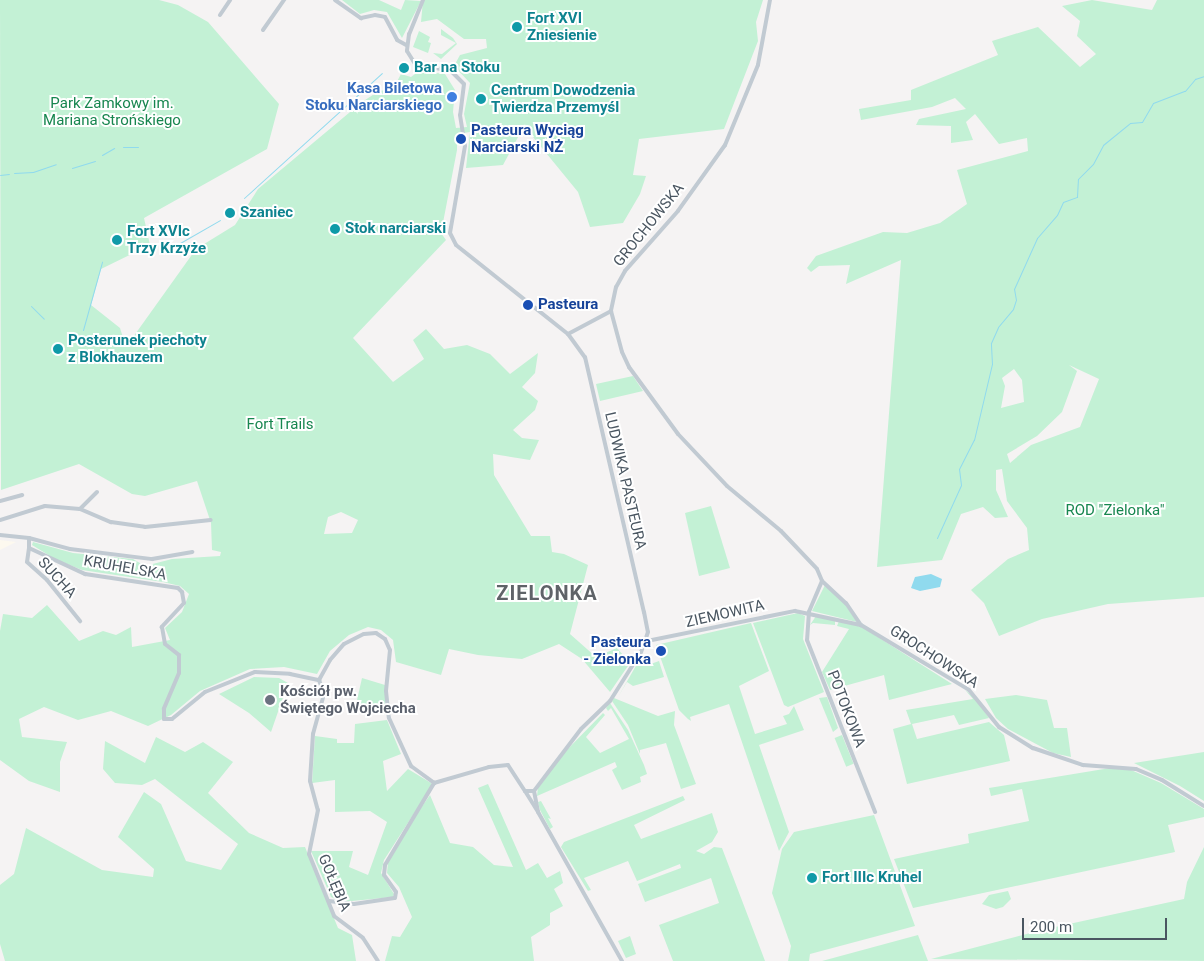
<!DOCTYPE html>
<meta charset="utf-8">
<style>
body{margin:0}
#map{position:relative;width:1204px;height:961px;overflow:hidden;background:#f5f3f3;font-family:Roboto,sans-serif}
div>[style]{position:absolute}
.commercial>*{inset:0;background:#fdf9ef}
.green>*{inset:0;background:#c3f1d5;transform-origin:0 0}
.water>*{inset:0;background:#90daee}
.stream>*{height:1px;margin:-0.5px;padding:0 0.5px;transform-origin:0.5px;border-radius:0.5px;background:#90daee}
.street>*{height:4px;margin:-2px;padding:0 2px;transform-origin:2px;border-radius:2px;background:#c1cad2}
.dots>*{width:14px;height:14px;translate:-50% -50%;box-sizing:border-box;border:2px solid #fff;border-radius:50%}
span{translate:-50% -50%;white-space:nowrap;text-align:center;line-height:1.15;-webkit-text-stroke:4px #fff;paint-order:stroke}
.culture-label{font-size:15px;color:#0d838f;font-weight:700}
.left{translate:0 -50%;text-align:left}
.shop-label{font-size:15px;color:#366cbe;font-weight:700}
.right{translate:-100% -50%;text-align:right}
.park-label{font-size:15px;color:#17864f}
.transit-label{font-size:15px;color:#164399;font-weight:700}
.street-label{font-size:15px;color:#4a5661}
.worship-label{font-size:15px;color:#5b616d;font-weight:700}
.district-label{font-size:20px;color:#5f6368;font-weight:700;letter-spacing:1px}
.scale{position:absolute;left:1022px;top:918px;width:145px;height:22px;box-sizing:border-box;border:2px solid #4a5661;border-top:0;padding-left:6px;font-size:15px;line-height:18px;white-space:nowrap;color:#4a5661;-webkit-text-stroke:4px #fff;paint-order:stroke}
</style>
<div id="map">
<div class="commercial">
<i style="clip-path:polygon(0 540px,16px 542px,0 550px)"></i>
</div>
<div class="green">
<i style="clip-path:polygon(evenodd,0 0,159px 0,178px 5px,208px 22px,279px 104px,267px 149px,144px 218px,150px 245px,101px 269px,91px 305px,120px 328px,126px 347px,196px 249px,235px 225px,258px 189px,362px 102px,379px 91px,393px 89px,401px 74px,411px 77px,419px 71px,445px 74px,455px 90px,453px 112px,456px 128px,467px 127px,464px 114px,470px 83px,454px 66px,460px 55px,487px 48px,486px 39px,464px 39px,437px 19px,421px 22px,423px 0,763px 0,756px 22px,758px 41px,724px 129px,639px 139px,633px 175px,646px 176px,640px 194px,623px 223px,590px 227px,578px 192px,524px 126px,503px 165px,466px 168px,470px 132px,457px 134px,457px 150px,441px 233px,446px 240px,353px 338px,393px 382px,424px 359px,413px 340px,426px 329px,444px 349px,467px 345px,490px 354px,510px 374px,538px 353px,535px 373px,522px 387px,538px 401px,535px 410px,513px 430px,522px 438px,539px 440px,530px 460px,493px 454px,494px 475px,531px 536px,550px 536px,552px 552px,564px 554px,588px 565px,570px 634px,596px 657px,617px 648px,630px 663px,610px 692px,582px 659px,559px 644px,522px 659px,478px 655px,449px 649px,441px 675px,396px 662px,393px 640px,381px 630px,368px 627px,349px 635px,330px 651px,317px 674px,284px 667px,250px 669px,200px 691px,171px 715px,148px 726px,111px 711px,78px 720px,44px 707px,19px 719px,22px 737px,67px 742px,60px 762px,60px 792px,29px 781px,0 760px,0 631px,3px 614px,32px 618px,47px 605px,79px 641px,103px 631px,116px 635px,131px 627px,132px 647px,170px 640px,165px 628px,182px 612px,189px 594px,180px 586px,163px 582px,82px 570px,55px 559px,32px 545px,33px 542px,73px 553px,133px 559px,145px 566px,172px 559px,220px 556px,221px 552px,212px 550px,211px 523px,197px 481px,145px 496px,132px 494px,79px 464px,1px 490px,0 0,341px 512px,358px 520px,352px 533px,324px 534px,328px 517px,341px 512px)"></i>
<i style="clip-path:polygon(342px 0,379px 0,401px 10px,405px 0,421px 1px,402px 38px,387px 12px,374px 10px,360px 14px)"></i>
<i style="clip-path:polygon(evenodd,1092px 0,1152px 10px,1157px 0,1204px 0,1204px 597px,1108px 604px,1042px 619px,999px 636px,984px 603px,971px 590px,1008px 559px,1029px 550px,1027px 528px,1007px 501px,1002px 469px,996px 470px,996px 490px,1008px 517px,995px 518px,983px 507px,961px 514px,942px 560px,877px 567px,901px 260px,846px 284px,850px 265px,819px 266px,811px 272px,807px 268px,816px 256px,883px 232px,907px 233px,940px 223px,967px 204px,957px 170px,1028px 151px,1027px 138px,999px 144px,975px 114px,966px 122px,973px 140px,951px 143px,951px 126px,916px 125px,919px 119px,966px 109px,955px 98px,932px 107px,861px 120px,859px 109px,911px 100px,911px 90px,998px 55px,992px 41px,1038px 27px,1080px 67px,1096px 54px,1077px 36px,1080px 21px,1062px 6px,1092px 0,1069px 365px,1099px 379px,1080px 427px,1031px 445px,1010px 463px,1007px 454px,1037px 436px,1062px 412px,1077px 371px,1069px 365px,1092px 0,1014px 369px,1022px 380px,1024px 402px,1001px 408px,1005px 386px,1002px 378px,1014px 369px)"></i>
<i style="clip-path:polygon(441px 29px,453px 38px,457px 44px,441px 59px,433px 53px,442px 54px,456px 43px,441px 35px)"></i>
<i style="clip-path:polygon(419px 31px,430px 37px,428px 42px,431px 43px,428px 53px,413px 47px)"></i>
<i style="clip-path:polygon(633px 376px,643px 391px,600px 401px,596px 384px)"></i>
<i style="clip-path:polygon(711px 506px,730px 568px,699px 576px,685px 513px)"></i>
<i style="clip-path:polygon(825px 585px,845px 604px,857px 622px,812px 611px)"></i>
<i style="clip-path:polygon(798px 613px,805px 616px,803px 639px,824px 692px,788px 707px,784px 705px,753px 623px)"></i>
<i style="clip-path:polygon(816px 616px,835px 620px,835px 625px,813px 623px,810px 625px)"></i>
<i style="clip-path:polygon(839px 621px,862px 627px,952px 684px,889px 700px,884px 675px,830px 690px,822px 672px,849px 629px,837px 626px)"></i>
<i style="clip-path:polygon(751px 623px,769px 671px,739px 686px,755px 734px,787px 724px,783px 716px,789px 714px,794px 706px,804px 730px,759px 745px,789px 832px,779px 851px,729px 704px,690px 717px,691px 721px,688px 719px,679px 710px,656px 645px)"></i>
<i style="clip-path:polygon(641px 657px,648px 665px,659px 661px,664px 677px,633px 686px,627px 682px,618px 697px)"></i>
<i style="clip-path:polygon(254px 677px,279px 678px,288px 683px,271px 732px,249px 713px,219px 694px)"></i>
<i style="clip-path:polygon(362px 678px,385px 685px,385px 705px,355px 709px)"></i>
<i style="clip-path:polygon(965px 690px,976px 699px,989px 718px,959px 725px,954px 715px,912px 724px,917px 739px,989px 722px,1004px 735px,1010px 761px,907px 784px,893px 729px,911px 724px,906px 710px,973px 699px)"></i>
<i style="clip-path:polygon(1016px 695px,1047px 700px,1054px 728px,1067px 728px,1071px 757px,1053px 753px,1008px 729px,996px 718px,985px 699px)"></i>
<i style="clip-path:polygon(827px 697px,838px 728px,833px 732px,819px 698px)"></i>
<i style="clip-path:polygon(614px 698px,658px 716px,675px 711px,674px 725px,696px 784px,681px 789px,666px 743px,640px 750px,640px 754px,628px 725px,612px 701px)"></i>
<i style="clip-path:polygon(610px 703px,628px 730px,644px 765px,647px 774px,640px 777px,641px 782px,622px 790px,612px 770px,617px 767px,615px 762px,537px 796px,538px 786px,560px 757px,603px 713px,605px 715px,586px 737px,600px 753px,629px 739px,611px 708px,608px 711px,606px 708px)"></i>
<i style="clip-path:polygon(387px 720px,401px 754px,383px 761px,387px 791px,408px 769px,431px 783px,431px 787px,384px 860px,381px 873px,394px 894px,393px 897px,342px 902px,331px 897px,311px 851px,353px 851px,349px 867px,368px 875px,387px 822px,370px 811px,335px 812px,335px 780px,312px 783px,315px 736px,337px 739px,337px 743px,354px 743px,355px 724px)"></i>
<i style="left:842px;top:735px;width:31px;height:8px;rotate:68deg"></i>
<i style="clip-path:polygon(156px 737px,185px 752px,203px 742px,233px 762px,208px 793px,249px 833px,283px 848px,305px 847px,338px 928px,352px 935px,356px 961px,5px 961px,0 944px,0 885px,14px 874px,26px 828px,102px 870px,153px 877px,154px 869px,118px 837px,144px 792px,161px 804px,186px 861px,221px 870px,238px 844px,155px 779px,142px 785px,115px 783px,103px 769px,105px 741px,145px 763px)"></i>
<i style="clip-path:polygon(1204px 752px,1204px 801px,1180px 786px,1134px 763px)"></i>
<i style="clip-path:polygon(1110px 768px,1131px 770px,1161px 783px,1204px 809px,1204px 817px,1168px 825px,1175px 852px,913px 908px,894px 859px,969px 843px,968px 834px,1029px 821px,1022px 789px,991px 796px,989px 788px)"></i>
<i style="clip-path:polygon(488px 784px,526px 870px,538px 863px,547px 878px,560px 871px,563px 883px,554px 889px,563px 906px,550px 913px,550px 925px,531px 937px,534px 961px,385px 961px,392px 936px,400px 937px,412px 917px,399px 887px,387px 873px,388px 862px,404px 832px,430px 795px,450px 843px,473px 847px,494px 865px,513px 867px,478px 788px)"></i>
<i style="clip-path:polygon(683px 796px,685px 800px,634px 825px,641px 839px,712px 813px,718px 832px,712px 842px,696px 851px,704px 854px,714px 847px,722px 848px,765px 961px,673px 961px,659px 925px,719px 903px,711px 878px,645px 902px,638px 884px,681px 868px,680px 864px,637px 881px,628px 861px,584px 878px,591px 890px,588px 891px,561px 847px,564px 842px)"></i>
<i style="clip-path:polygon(541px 801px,551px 819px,548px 818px,553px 827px,550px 829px,540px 810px,538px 802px)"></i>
<i style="clip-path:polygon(874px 815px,915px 926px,810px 954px,809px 961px,788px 961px,791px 946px,772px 893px,782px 849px,794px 832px)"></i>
<i style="clip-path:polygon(1204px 847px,1204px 961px,931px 959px,1046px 929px,1184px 899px,1187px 882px)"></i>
<i style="clip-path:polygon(1008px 891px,1011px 899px,1003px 907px,996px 909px,982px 904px,989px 895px)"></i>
<i style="clip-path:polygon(918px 935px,928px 961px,822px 961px)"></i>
<i style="clip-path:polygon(630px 936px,636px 954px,626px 958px,618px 941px)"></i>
</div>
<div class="water">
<i style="clip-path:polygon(931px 574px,942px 579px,940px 587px,920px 591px,911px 588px,915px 577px)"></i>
</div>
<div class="stream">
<i style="left:123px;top:147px;width:15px"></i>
<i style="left:102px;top:155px;width:14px;rotate:-30deg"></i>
<i style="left:72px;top:168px;width:24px;rotate:-17deg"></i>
<i style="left:14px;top:173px;width:19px;rotate:-3deg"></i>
<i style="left:33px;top:172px;width:24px;rotate:-19deg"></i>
<i style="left:0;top:175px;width:9px;rotate:-6deg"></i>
<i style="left:244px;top:198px;width:186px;rotate:-42.2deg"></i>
<i style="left:163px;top:244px;width:17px;rotate:-3deg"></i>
<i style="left:180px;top:243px;width:46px;rotate:-29.9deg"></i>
<i style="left:31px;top:306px;width:18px;rotate:45deg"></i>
<i style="left:83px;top:330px;width:71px;rotate:-74.4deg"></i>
<i style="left:937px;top:538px;width:58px;rotate:-65.6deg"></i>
<i style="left:961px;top:485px;width:16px;rotate:-97deg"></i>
<i style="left:959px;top:469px;width:33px;rotate:-63deg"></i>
<i style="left:974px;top:440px;width:78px;rotate:-76.7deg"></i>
<i style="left:992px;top:364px;width:21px;rotate:-93deg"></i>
<i style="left:991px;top:343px;width:17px;rotate:-66deg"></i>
<i style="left:998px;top:327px;width:23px;rotate:-50deg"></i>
<i style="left:1013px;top:309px;width:9px;rotate:-72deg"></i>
<i style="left:1016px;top:300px;width:11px;rotate:-100deg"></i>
<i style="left:1014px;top:289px;width:56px;rotate:-65.7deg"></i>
<i style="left:1037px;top:238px;width:30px;rotate:-49deg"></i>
<i style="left:1057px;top:215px;width:14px;rotate:-65deg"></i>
<i style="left:1063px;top:202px;width:15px;rotate:-20deg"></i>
<i style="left:1077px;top:197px;width:18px;rotate:-87deg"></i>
<i style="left:1078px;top:179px;width:21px;rotate:-45deg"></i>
<i style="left:1093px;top:164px;width:21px;rotate:-62deg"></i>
<i style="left:1103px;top:145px;width:35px;rotate:-39deg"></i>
<i style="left:1130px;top:123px;width:12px;rotate:-5deg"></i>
<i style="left:1142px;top:122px;width:22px;rotate:-60deg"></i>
<i style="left:1153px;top:103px;width:34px;rotate:-21deg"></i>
<i style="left:1185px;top:91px;width:16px;rotate:-50deg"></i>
<i style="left:1195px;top:79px;width:9px;rotate:-18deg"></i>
</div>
<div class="street">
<i style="left:335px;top:0;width:32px;rotate:35deg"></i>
<i style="left:361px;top:18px;width:14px;rotate:-12deg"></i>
<i style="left:375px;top:15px;width:10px;rotate:11deg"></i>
<i style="left:385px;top:17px;width:26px;rotate:62deg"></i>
<i style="left:397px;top:40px;width:10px;rotate:29deg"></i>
<i style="left:423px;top:0;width:37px;rotate:112deg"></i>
<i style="left:409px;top:34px;width:17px;rotate:97deg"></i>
<i style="left:407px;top:51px;width:15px;rotate:58deg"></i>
<i style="left:415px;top:64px;width:37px;rotate:11deg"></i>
<i style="left:451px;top:71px;width:18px;rotate:45deg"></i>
<i style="left:464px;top:84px;width:31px;rotate:97deg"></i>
<i style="left:460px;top:115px;width:31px;rotate:81deg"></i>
<i style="left:465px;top:146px;width:88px;rotate:99.8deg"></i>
<i style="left:450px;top:233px;width:13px;rotate:63deg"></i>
<i style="left:456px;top:245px;width:143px;rotate:38.5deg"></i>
<i style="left:568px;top:334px;width:29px;rotate:54deg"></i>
<i style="left:585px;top:357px;width:262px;rotate:77deg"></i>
<i style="left:644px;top:612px;width:20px;rotate:79deg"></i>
<i style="left:648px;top:632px;width:21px;rotate:109deg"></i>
<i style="left:641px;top:652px;width:58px;rotate:122.3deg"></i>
<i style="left:610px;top:701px;width:40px;rotate:136deg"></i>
<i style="left:581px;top:729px;width:78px;rotate:127.2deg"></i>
<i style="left:534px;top:791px;width:21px;rotate:79deg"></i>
<i style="left:538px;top:812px;width:171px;rotate:60.6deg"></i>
<i style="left:770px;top:0;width:66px;rotate:100.5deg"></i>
<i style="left:758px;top:65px;width:87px;rotate:112.4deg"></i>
<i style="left:725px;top:145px;width:81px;rotate:125.5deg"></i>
<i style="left:678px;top:211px;width:80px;rotate:131.5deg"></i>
<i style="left:625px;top:271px;width:18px;rotate:119deg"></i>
<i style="left:616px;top:287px;width:25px;rotate:102deg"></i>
<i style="left:611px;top:311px;width:42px;rotate:75deg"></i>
<i style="left:622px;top:352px;width:17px;rotate:65deg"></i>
<i style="left:629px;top:367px;width:83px;rotate:53.8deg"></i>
<i style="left:678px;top:434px;width:71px;rotate:46.7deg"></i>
<i style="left:727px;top:486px;width:70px;rotate:39.8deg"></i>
<i style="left:781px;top:531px;width:52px;rotate:46.5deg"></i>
<i style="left:817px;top:569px;width:13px;rotate:67deg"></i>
<i style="left:822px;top:581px;width:34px;rotate:113deg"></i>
<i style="left:220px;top:15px;width:18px;rotate:-56deg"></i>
<i style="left:263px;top:30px;width:37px;rotate:-55deg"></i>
<i style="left:568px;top:334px;width:49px;rotate:-28.1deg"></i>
<i style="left:0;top:501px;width:23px;rotate:-15deg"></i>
<i style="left:80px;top:509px;width:24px;rotate:-45deg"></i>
<i style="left:0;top:520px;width:47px;rotate:-17.3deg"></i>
<i style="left:45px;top:506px;width:35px;rotate:5deg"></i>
<i style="left:80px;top:509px;width:34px;rotate:23deg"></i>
<i style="left:111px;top:522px;width:34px;rotate:8deg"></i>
<i style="left:145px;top:527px;width:66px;rotate:-6.1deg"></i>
<i style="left:0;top:535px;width:29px;rotate:6deg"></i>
<i style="left:29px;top:538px;width:10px;rotate:90deg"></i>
<i style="left:29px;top:548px;width:62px;rotate:24.9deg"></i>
<i style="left:85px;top:574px;width:94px;rotate:8.6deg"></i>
<i style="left:178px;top:588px;width:6px;rotate:45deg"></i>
<i style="left:182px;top:592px;width:11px;rotate:80deg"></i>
<i style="left:184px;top:603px;width:33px;rotate:133deg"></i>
<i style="left:162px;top:627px;width:17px;rotate:80deg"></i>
<i style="left:165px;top:644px;width:18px;rotate:38deg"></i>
<i style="left:179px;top:655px;width:18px;rotate:90deg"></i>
<i style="left:179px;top:673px;width:39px;rotate:113deg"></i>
<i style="left:164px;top:709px;width:10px;rotate:90deg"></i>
<i style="left:164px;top:719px;width:8px"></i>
<i style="left:172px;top:719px;width:43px;rotate:-39.3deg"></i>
<i style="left:205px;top:692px;width:54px;rotate:-21.8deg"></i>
<i style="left:255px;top:672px;width:35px;rotate:3deg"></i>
<i style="left:290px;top:674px;width:30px;rotate:12deg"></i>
<i style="left:319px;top:680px;width:23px;rotate:-61deg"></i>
<i style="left:330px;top:660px;width:21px;rotate:-49deg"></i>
<i style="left:344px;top:644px;width:22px;rotate:-27deg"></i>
<i style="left:364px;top:634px;width:12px;rotate:-5deg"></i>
<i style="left:376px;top:633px;width:11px;rotate:34deg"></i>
<i style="left:385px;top:639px;width:12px;rotate:66deg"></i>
<i style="left:390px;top:650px;width:41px;rotate:95.6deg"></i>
<i style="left:386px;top:691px;width:27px;rotate:84deg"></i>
<i style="left:389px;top:718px;width:53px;rotate:65.4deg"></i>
<i style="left:411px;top:766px;width:29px;rotate:36deg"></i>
<i style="left:434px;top:783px;width:57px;rotate:-16.2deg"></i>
<i style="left:489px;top:767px;width:19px;rotate:-6deg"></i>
<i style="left:508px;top:765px;width:31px;rotate:57deg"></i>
<i style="left:525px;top:791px;width:9px"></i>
<i style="left:29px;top:538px;width:42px;rotate:15deg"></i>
<i style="left:70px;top:549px;width:83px;rotate:7deg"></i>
<i style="left:152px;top:559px;width:41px;rotate:-9.9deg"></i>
<i style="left:29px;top:548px;width:14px;rotate:98deg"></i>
<i style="left:27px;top:562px;width:27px;rotate:42deg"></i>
<i style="left:47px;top:580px;width:53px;rotate:51.2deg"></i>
<i style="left:822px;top:581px;width:33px;rotate:43deg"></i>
<i style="left:846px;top:603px;width:27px;rotate:56deg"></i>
<i style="left:809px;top:612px;width:28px;rotate:94deg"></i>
<i style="left:807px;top:640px;width:185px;rotate:68.4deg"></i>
<i style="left:647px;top:641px;width:151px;rotate:-11.5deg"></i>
<i style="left:795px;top:611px;width:67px;rotate:12deg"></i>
<i style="left:861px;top:625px;width:126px;rotate:31deg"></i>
<i style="left:969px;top:690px;width:48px;rotate:51deg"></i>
<i style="left:999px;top:727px;width:40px;rotate:32deg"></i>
<i style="left:1033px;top:748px;width:53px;rotate:18.8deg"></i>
<i style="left:1083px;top:765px;width:53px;rotate:4.3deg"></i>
<i style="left:1136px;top:769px;width:28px;rotate:23deg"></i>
<i style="left:1162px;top:780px;width:49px;rotate:31.8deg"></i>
<i style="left:319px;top:680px;width:15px;rotate:70deg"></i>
<i style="left:324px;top:694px;width:41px;rotate:105.4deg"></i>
<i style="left:313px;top:734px;width:47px;rotate:93.7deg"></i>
<i style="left:310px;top:781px;width:30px;rotate:75deg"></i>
<i style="left:318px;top:810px;width:45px;rotate:101.6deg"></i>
<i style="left:309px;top:854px;width:67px;rotate:68deg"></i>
<i style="left:334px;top:916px;width:36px;rotate:37deg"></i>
<i style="left:363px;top:938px;width:27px;rotate:57deg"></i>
<i style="left:525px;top:791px;width:25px;rotate:58deg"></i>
<i style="left:329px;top:901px;width:25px;rotate:7deg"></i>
<i style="left:354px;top:904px;width:41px;rotate:-8.3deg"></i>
<i style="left:395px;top:898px;width:6px;rotate:-81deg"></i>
<i style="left:396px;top:892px;width:21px;rotate:-125deg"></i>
<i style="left:384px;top:875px;width:10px;rotate:-84deg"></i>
<i style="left:385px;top:865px;width:96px;rotate:-59.1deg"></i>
</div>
<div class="dots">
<i style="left:517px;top:27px;background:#0f9aa8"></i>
<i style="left:404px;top:68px;background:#0f9aa8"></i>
<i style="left:452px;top:97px;background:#3f7fe0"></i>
<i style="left:481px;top:99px;background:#0f9aa8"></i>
<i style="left:461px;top:139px;background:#1a4fb4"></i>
<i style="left:230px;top:213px;background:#0f9aa8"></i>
<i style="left:335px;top:229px;background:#0f9aa8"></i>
<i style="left:117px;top:240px;background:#0f9aa8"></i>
<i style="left:528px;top:305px;background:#1a4fb4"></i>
<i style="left:58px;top:349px;background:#0f9aa8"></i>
<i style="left:661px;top:651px;background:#1a4fb4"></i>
<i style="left:270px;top:700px;background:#6b7280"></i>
<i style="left:812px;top:878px;background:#0f9aa8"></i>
</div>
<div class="culture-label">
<span class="left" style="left:527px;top:27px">Fort XVI<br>Zniesienie</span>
<span class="left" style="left:414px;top:68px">Bar na Stoku</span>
<span class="left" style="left:491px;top:99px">Centrum Dowodzenia<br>Twierdza Przemyśl</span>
<span class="left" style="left:240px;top:213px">Szaniec</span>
<span class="left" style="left:345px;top:229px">Stok narciarski</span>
<span class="left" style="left:127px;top:240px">Fort XVIc<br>Trzy Krzyże</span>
<span class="left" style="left:68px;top:349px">Posterunek piechoty<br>z Blokhauzem</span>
<span class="left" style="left:822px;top:878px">Fort IIIc Kruhel</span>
</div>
<div class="shop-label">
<span class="right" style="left:442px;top:97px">Kasa Biletowa<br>Stoku Narciarskiego</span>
</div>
<div class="park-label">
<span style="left:112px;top:112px">Park Zamkowy im.<br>Mariana Strońskiego</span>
<span style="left:280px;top:425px">Fort Trails</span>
<span style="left:1115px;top:511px">ROD "Zielonka"</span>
</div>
<div class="transit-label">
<span class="left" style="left:471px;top:139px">Pasteura Wyciąg<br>Narciarski NŻ</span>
<span class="left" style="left:538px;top:305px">Pasteura</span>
<span class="right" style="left:651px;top:651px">Pasteura<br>- Zielonka</span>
</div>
<div class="street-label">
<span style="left:649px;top:225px;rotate:-51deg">GROCHOWSKA</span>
<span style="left:625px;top:481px;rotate:77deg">LUDWIKA PASTEURA</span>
<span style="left:125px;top:568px;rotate:10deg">KRUHELSKA</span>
<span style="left:57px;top:578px;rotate:48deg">SUCHA</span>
<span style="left:725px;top:614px;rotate:-13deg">ZIEMOWITA</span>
<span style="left:934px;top:657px;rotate:33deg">GROCHOWSKA</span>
<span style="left:846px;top:709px;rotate:69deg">POTOKOWA</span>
<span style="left:334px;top:883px;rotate:67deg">GOŁĘBIA</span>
</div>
<div class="worship-label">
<span class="left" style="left:280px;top:700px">Kościół pw.<br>Świętego Wojciecha</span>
</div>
<div class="district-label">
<span style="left:547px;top:593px">ZIELONKA</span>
</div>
<div class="scale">200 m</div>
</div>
